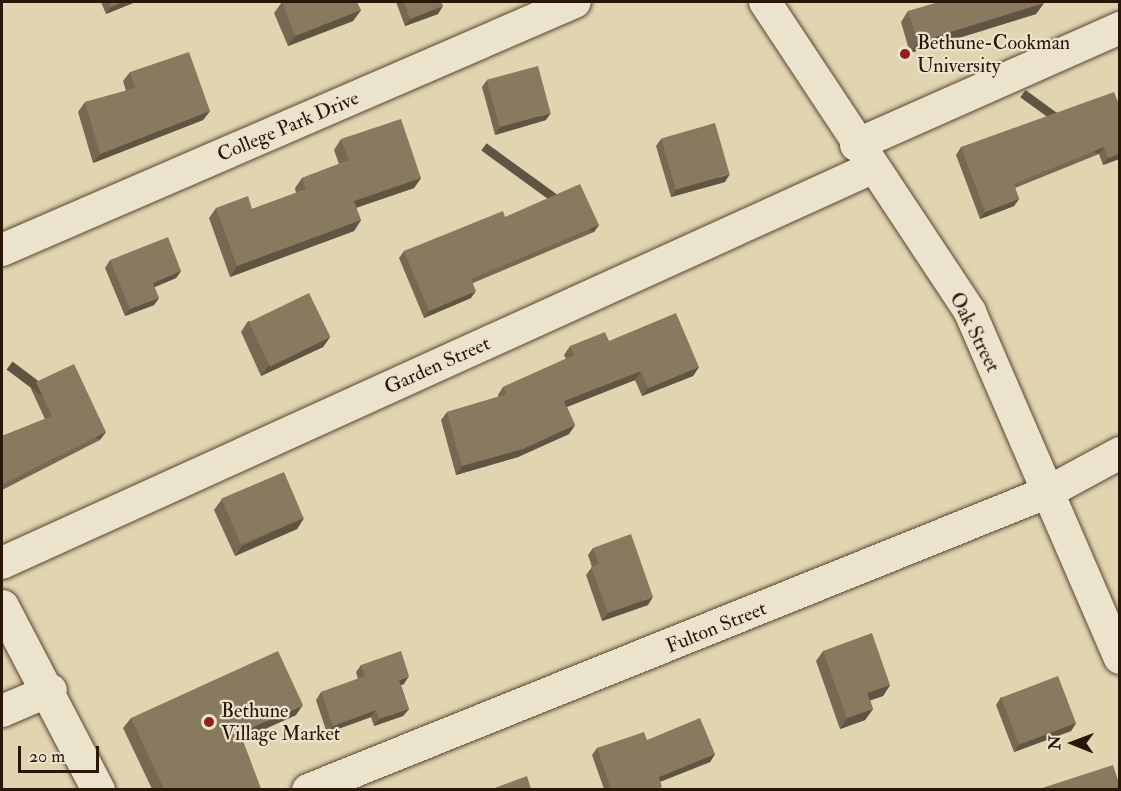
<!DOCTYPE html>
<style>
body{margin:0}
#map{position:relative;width:1121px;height:791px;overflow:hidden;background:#e1d4b0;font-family:"IM FELL Double Pica",serif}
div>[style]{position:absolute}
.roads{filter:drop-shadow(0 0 2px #574631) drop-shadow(0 0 2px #574631)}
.street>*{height:32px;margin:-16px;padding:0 16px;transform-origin:16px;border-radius:16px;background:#ece3cc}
.secondary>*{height:33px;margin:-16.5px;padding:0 16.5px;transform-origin:16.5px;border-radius:16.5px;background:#ece3cc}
.wall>*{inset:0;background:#766852}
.shaded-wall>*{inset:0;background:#605542;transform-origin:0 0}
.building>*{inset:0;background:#89795f;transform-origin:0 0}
.dots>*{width:16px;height:16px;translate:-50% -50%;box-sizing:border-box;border:3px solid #ece3cc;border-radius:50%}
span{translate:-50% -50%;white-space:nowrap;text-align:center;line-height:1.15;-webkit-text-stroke:4.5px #ece3cc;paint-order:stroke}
.poi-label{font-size:20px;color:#291607}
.left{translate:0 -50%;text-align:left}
.street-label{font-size:20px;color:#291607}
.frame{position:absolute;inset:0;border:3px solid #291607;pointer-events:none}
.north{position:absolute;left:1043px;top:713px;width:60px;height:60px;-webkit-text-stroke:4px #ece3cc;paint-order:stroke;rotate:271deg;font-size:16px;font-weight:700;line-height:24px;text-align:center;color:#291607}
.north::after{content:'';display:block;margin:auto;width:21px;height:27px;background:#291607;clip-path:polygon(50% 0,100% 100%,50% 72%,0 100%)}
.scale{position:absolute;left:18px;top:746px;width:81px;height:27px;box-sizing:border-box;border:3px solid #291607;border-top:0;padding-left:8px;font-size:18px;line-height:21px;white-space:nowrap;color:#291607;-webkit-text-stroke:4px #ece3cc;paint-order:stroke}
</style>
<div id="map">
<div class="roads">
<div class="street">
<i style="left:765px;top:2px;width:372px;rotate:56.5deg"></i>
<i style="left:970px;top:312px;width:377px;rotate:66.6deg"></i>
<i style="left:856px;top:145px;width:289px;rotate:-23.9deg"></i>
<i style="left:2px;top:250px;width:624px;rotate:-23.4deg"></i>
<i style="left:2px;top:563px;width:955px;rotate:-24.42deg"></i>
<i style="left:2px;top:711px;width:53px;rotate:-23.2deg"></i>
<i style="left:308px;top:790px;width:798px;rotate:-21.93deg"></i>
<i style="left:1048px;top:492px;width:82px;rotate:-28.4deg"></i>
</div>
<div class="secondary">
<i style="left:2px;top:606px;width:208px;rotate:62.4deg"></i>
</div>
</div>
<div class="wall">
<i style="clip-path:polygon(101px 2px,134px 2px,133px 3px,106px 14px)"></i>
<i style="clip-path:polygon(282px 2px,361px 10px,353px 21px,288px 46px,274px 13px)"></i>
<i style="clip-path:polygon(396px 2px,441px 2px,438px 14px,405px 26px)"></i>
<i style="clip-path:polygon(1044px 3px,1036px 14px,910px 53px,901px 22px,908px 11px)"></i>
<i style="clip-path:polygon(130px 72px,210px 111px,203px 120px,93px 163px,78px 112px,85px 102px,126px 91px,123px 81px)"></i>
<i style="clip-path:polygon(487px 80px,546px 120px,495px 135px,482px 87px)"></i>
<i style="clip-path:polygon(1119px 102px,1119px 159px,1103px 165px,1099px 154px,1015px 188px,1019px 199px,1014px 206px,980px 219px,956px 155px,961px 147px)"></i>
<i style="clip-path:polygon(341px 139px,421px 178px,414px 188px,356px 208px,361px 220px,354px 231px,230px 277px,209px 218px,216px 208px,252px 209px,296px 193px,295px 188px,302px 178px,339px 164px,334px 150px)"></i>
<i style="clip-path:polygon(661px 139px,725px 182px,671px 197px,656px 146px)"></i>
<i style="clip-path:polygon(505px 217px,599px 225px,594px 232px,473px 283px,471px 298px,424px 318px,399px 258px,404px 251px)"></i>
<i style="clip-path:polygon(110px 260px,181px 271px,176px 278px,154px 287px,159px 298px,154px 305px,125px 316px,105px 268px)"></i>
<i style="clip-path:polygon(248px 321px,330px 337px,323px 347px,261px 376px,241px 332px)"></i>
<i style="clip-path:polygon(609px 341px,699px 367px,693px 376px,642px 396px,635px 380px,567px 407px,575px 425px,569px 434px,518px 457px,456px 475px,441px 420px,447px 412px,498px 397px,498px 395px,503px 387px,566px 359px,564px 355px,570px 346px)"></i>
<i style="clip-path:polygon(36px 382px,100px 440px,2px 490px,2px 436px,45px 419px,31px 389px)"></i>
<i style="clip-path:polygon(222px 499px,304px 518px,297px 529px,235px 556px,214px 510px)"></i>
<i style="clip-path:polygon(593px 548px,648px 605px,602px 621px,586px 575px,592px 567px,588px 555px)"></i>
<i style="clip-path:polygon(823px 651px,890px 685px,883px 696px,870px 700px,873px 709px,865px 720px,840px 729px,816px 661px)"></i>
<i style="clip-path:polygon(361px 665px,404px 684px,401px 685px,409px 709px,403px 716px,374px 726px,371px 717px,327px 733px,316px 700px,321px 692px,358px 679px,356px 672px)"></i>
<i style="clip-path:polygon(1001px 697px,1076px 723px,1071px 731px,1014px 752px,996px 705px)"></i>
<i style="clip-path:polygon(296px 715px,242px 739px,261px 789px,152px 789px,123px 728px,131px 718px)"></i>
<i style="clip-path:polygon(647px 740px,715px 754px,710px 762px,660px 782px,660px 789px,604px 789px,592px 755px,597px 748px)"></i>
</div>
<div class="shaded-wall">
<i style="clip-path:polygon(123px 2px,134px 2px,133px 3px,106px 14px,111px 7px)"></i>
<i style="clip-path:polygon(1044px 3px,1036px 14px,910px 53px,918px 42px)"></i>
<i style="clip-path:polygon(443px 6px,438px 14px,405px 26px,410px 19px)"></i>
<i style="clip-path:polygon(361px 10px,353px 21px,288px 46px,295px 36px)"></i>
<i style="clip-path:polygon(210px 111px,203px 120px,93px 163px,100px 154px)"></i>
<i style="clip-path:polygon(551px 113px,546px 120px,495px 135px,500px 127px)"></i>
<i style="left:1104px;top:147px;width:9px;height:97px;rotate:126deg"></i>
<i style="clip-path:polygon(1119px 154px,1119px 159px,1103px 165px,1108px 158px)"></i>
<i style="clip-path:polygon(730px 174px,725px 182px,671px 197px,676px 190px)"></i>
<i style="clip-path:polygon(421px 178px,414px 188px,346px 211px,354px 201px)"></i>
<i style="clip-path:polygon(1019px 199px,1014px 206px,980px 219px,985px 212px)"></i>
<i style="clip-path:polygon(361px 220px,354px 231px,230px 277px,237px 266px)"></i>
<i style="left:599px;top:225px;width:9px;height:139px;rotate:126deg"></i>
<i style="clip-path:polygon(181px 271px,176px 278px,148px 290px,153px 283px)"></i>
<i style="clip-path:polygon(476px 291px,471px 298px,424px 318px,429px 311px)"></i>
<i style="clip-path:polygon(159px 298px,154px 305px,125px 316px,130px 309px)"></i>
<i style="clip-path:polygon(330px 337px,323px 347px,261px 376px,269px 365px)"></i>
<i style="clip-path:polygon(699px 367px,693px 376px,642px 396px,648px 388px)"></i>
<i style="clip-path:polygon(641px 371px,635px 380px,559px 410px,564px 401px)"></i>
<i style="clip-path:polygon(575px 425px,569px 434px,518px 457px,456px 475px,462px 466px)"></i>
<i style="left:106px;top:432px;width:10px;height:117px;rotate:127deg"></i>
<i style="clip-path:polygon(304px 518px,297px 529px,235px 556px,242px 546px)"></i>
<i style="clip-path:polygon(653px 597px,648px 605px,602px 621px,608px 613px)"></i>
<i style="clip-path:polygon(409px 676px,404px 684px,394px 687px,399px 680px)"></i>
<i style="clip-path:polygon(890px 685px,883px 696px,860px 704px,867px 693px)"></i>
<i style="clip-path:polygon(303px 705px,296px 715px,232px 744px,240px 733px)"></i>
<i style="clip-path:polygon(409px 709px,403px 716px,374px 726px,379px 719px)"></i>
<i style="clip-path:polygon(873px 709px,865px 720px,840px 729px,847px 718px)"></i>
<i style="clip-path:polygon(376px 710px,371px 717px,327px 733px,333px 726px)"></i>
<i style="clip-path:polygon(1076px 723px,1071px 731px,1014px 752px,1019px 745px)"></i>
<i style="clip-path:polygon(715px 754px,710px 762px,654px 784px,659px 777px)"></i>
</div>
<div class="building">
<i style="clip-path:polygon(109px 2px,123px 2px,111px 7px)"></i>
<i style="clip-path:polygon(282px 2px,357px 2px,361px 10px,295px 36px)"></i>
<i style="clip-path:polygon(404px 2px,441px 2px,443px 6px,410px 19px)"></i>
<i style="clip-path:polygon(939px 2px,1043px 2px,1044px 3px,918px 42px,908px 11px)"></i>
<i style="clip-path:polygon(189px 52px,210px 111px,100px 154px,85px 102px,135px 88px,130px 72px)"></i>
<i style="left:538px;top:66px;width:49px;height:53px;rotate:75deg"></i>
<i style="clip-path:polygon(1114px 92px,1118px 102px,1119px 102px,1119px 154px,1108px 158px,1104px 147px,1014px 184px,1019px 199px,985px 212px,961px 147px)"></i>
<i style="clip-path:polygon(401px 119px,421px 178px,354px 201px,361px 220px,237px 266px,216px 208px,248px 196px,252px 209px,306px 189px,302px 178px,349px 160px,341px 139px)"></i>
<i style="left:715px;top:123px;width:53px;height:56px;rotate:74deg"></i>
<i style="clip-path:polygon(580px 184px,599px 225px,471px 279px,476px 291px,429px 311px,404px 251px,503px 211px,505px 217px)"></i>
<i style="clip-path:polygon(168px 237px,181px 271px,153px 283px,159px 298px,130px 309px,110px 260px)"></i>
<i style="left:309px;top:293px;width:49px;height:67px;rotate:64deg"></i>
<i style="clip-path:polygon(676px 313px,699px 367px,648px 388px,641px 371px,564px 401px,575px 425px,523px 449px,462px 466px,447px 412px,507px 394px,503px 387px,574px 355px,570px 346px,605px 332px,609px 341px)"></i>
<i style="clip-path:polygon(74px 364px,106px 432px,2px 485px,2px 436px,52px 416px,36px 382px)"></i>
<i style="left:284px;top:472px;width:50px;height:68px;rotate:67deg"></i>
<i style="clip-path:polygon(631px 534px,653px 597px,608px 613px,591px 567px,599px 564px,593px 548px)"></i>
<i style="clip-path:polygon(872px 633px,890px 685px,867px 693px,873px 709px,847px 718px,823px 651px)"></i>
<i style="clip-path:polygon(278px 651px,303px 705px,240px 733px,261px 789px,164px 789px,131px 718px)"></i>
<i style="clip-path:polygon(401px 651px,409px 676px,399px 680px,409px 709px,379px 719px,376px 710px,333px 726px,321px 692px,365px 676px,361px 665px)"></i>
<i style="left:1058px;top:676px;width:50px;height:61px;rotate:69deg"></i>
<i style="clip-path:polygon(700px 718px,715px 754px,659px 777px,662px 787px,654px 789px,631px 789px,630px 787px,623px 789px,611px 789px,597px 748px,644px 732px,647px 740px)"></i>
<i style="clip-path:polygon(1113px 765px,1119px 783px,1119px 789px,1039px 789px)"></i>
<i style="clip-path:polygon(527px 776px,531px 789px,492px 789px)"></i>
</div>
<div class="dots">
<i style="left:905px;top:54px;background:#8f2418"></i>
<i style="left:209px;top:722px;background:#8f2418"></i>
</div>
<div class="poi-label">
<span class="left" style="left:917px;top:54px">Bethune-Cookman<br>University</span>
<span class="left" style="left:221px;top:722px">Bethune<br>Village Market</span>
</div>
<div class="street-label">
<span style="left:288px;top:126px;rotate:-23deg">College Park Drive</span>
<span style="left:975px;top:332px;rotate:63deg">Oak Street</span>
<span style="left:437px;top:365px;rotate:-24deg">Garden Street</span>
<span style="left:716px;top:627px;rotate:-22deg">Fulton Street</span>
</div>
<div class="frame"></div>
<div class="north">N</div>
<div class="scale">20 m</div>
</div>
